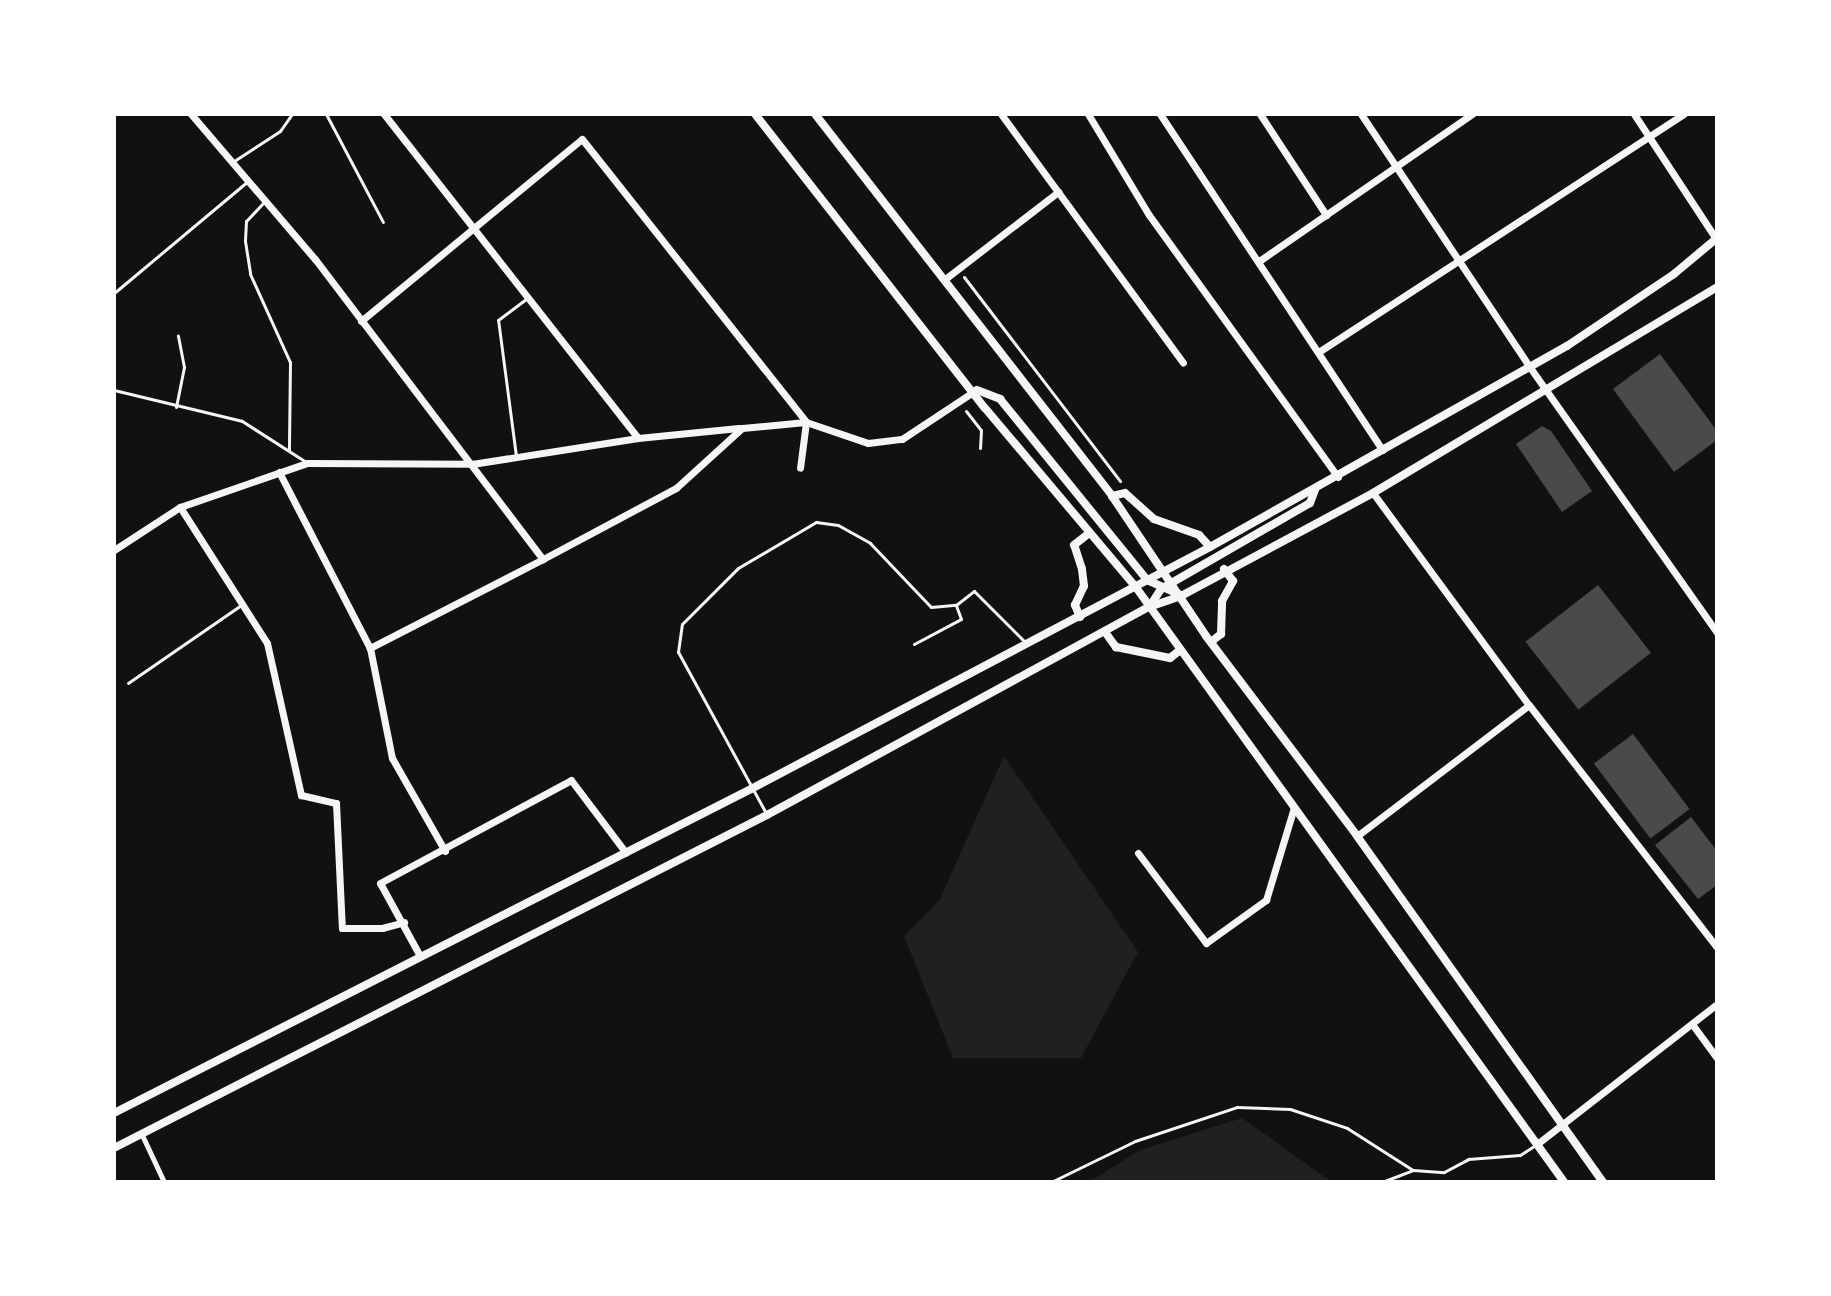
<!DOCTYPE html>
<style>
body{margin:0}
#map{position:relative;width:1831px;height:1296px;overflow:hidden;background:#111;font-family:"PT Serif",serif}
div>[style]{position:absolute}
.green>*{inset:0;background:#202020}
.building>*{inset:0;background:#4a4a4a;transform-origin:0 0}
.path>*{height:3px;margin:-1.5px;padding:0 1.5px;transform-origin:1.5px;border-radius:1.5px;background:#f5f5f5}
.service>*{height:3px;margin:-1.5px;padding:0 1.5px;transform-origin:1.5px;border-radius:1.5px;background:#f5f5f5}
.pedestrian>*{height:5px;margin:-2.5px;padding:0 2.5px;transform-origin:2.5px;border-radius:2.5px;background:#f5f5f5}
.minor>*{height:7px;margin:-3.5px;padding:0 3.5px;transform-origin:3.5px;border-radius:3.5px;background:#f5f5f5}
.tertiary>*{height:8px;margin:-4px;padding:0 4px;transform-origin:4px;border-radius:4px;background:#f5f5f5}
span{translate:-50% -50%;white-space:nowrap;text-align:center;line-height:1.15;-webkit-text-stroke:6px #fff;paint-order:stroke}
.frame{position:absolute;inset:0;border:116px solid #fff;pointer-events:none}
</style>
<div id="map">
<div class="green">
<i style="clip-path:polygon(1004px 756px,1138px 952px,1081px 1058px,953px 1058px,904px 936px,939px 901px)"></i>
<i style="clip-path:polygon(1242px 1118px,1332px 1182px,1089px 1182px,1140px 1150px)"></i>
</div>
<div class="building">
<i style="clip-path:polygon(1660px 354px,1717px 431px,1717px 440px,1674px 472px,1613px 389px)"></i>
<i style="clip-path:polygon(1542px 426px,1551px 431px,1592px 491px,1562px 512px,1516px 444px)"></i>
<i style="left:1598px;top:585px;width:86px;height:92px;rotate:52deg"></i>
<i style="left:1633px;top:734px;width:94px;height:49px;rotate:53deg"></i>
<i style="clip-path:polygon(1691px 817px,1717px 851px,1717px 885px,1698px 899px,1655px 845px)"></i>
</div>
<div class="path">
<i style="left:964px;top:277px;width:257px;rotate:52.6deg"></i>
<i style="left:966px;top:411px;width:24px;rotate:52deg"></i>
<i style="left:981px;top:430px;width:18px;rotate:93deg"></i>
</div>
<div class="service">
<i style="left:326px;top:114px;width:122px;rotate:62.2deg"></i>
<i style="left:234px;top:161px;width:55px;rotate:-33.1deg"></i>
<i style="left:280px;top:131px;width:21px;rotate:-55deg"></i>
<i style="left:263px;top:203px;width:25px;rotate:133deg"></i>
<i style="left:246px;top:221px;width:20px;rotate:93deg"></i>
<i style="left:245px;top:241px;width:33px;rotate:81deg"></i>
<i style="left:250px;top:274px;width:97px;rotate:65.6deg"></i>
<i style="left:290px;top:362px;width:88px;rotate:90.7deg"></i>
<i style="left:114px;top:293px;width:175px;rotate:-39.9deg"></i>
<i style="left:114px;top:390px;width:132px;rotate:13.6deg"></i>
<i style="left:242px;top:421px;width:76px;rotate:32.6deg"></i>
<i style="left:176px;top:407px;width:41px;rotate:-78.7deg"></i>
<i style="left:184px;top:367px;width:32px;rotate:-101deg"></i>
<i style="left:516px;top:456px;width:137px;rotate:-97.5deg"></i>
<i style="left:498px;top:320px;width:35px;rotate:-37deg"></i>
<i style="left:914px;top:644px;width:53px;rotate:-28deg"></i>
<i style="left:961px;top:619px;width:15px;rotate:-110deg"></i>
<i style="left:956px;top:605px;width:23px;rotate:-38deg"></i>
<i style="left:974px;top:591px;width:74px;rotate:45deg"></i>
<i style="left:128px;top:683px;width:137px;rotate:-34.6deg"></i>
<i style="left:767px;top:815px;width:186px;rotate:-118.6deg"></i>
<i style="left:678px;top:652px;width:28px;rotate:-82deg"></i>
<i style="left:682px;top:624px;width:79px;rotate:-45deg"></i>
<i style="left:738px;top:568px;width:91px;rotate:-30.5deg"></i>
<i style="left:816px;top:522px;width:22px;rotate:8deg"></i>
<i style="left:838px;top:525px;width:37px;rotate:29deg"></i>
<i style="left:870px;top:543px;width:88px;rotate:46.4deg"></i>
<i style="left:931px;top:607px;width:25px;rotate:-5deg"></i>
<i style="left:1051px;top:1182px;width:93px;rotate:-26deg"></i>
<i style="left:1135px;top:1141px;width:108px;rotate:-18.4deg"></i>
<i style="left:1237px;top:1107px;width:53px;rotate:2.2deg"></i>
<i style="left:1290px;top:1109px;width:60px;rotate:18.4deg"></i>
<i style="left:1347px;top:1128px;width:78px;rotate:32.5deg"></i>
<i style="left:1413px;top:1170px;width:31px;rotate:4deg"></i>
<i style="left:1444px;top:1172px;width:27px;rotate:-28deg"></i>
<i style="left:1468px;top:1159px;width:52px;rotate:-4.4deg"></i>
<i style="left:1520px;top:1155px;width:17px;rotate:-33deg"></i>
<i style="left:1382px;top:1182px;width:33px;rotate:-21deg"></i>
</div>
<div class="pedestrian">
<i style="left:142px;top:1135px;width:52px;rotate:64.9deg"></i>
</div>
<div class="minor">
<i style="left:191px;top:114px;width:191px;rotate:49.5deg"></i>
<i style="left:315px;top:259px;width:377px;rotate:52.8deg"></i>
<i style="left:543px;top:559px;width:195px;rotate:152.8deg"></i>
<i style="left:1001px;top:114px;width:308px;rotate:53.8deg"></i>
<i style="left:1088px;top:114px;width:118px;rotate:58.9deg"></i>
<i style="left:1149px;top:215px;width:323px;rotate:54.2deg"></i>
<i style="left:1160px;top:114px;width:403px;rotate:56.5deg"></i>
<i style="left:1260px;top:114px;width:121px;rotate:56.8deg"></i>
<i style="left:1361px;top:114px;width:303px;rotate:56.3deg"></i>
<i style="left:1529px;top:366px;width:327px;rotate:54.8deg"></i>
<i style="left:1634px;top:114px;width:149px;rotate:56.7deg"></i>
<i style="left:1259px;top:261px;width:259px;rotate:-34.6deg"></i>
<i style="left:945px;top:279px;width:143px;rotate:-37.6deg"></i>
<i style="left:361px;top:321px;width:286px;rotate:-39.5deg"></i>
<i style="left:582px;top:139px;width:361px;rotate:51.6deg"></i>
<i style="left:806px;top:422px;width:46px;rotate:97.4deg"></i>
<i style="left:1320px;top:351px;width:434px;rotate:-33.1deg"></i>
<i style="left:638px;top:438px;width:101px;rotate:-5.7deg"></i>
<i style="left:279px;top:472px;width:198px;rotate:62.7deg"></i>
<i style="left:370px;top:648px;width:112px;rotate:78.7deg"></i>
<i style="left:392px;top:758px;width:107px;rotate:60.3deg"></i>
<i style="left:1373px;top:493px;width:263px;rotate:53.7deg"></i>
<i style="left:1529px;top:705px;width:306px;rotate:52.2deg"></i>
<i style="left:180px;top:507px;width:161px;rotate:57.4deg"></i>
<i style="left:267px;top:643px;width:156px;rotate:77.4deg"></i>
<i style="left:301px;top:795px;width:36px;rotate:13deg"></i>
<i style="left:336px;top:803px;width:125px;rotate:87.3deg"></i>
<i style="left:342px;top:928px;width:40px"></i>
<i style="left:382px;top:928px;width:23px;rotate:-15deg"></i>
<i style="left:114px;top:550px;width:79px;rotate:-33.1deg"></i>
<i style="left:180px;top:507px;width:134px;rotate:-19.1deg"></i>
<i style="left:307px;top:463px;width:165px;rotate:0.3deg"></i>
<i style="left:472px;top:464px;width:168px;rotate:-8.9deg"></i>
<i style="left:638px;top:438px;width:412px;rotate:-128.1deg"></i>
<i style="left:543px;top:559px;width:151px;rotate:-28.1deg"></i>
<i style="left:676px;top:488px;width:89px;rotate:-42.3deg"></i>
<i style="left:742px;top:428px;width:64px;rotate:-5.4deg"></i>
<i style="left:806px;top:422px;width:65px;rotate:18.7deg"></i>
<i style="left:868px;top:443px;width:34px;rotate:-7deg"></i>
<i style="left:902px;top:439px;width:89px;rotate:-33.5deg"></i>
<i style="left:1357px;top:836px;width:216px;rotate:-37.3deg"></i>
<i style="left:1138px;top:853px;width:113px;rotate:52.9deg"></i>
<i style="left:1206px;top:943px;width:74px;rotate:-35.6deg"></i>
<i style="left:1266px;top:900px;width:97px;rotate:-73.2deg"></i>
<i style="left:420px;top:956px;width:83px;rotate:-118.7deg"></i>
<i style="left:380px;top:883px;width:217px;rotate:-28.3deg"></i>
<i style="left:571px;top:780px;width:91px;rotate:53deg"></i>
<i style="left:1692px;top:1024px;width:42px;rotate:53.7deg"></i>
<i style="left:1537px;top:1144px;width:228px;rotate:-37.9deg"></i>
</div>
<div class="tertiary">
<i style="left:755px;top:114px;width:373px;rotate:52deg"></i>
<i style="left:985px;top:408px;width:233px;rotate:49.9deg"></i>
<i style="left:1135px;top:586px;width:734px;rotate:54.25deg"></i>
<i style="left:815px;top:114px;width:484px;rotate:52.1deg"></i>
<i style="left:1112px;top:496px;width:169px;rotate:56.1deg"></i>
<i style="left:1206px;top:636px;width:251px;rotate:52.9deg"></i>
<i style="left:1357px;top:836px;width:425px;rotate:54.6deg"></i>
<i style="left:977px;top:390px;width:25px;rotate:21deg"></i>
<i style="left:1000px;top:399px;width:233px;rotate:50.9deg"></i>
<i style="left:1147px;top:580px;width:36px;rotate:24deg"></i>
<i style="left:1112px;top:496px;width:13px;rotate:-13deg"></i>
<i style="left:1125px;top:493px;width:39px;rotate:42deg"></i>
<i style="left:1154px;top:519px;width:48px;rotate:19.6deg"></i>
<i style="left:1199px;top:535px;width:16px;rotate:47deg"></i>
<i style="left:1150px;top:606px;width:20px;rotate:-57deg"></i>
<i style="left:1161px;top:589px;width:172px;rotate:-30deg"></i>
<i style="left:1310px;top:503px;width:14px;rotate:-69deg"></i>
<i style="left:1080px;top:617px;width:13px;rotate:-113deg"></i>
<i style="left:1075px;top:605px;width:21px;rotate:-65deg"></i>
<i style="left:1084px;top:586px;width:17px;rotate:-97deg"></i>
<i style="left:1082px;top:569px;width:25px;rotate:-108deg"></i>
<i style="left:1074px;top:545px;width:18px;rotate:-38deg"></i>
<i style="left:1105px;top:632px;width:19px;rotate:54deg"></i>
<i style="left:1116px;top:647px;width:55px;rotate:11.5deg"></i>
<i style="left:1170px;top:658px;width:11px;rotate:-38deg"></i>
<i style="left:1211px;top:642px;width:13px;rotate:-39deg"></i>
<i style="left:1221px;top:634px;width:33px;rotate:-88deg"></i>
<i style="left:1222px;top:601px;width:23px;rotate:-61deg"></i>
<i style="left:1233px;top:581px;width:15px;rotate:-127deg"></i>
<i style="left:114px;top:1113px;width:715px;rotate:-26.96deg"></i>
<i style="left:751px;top:789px;width:519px;rotate:-27.8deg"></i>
<i style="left:1210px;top:547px;width:410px;rotate:-29.4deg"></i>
<i style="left:1567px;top:346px;width:129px;rotate:-33.9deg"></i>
<i style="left:1674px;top:274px;width:56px;rotate:-39.9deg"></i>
<i style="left:114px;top:1148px;width:733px;rotate:-27.02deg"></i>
<i style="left:767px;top:815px;width:435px;rotate:-28.6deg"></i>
<i style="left:1149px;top:607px;width:34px;rotate:-19deg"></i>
<i style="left:1181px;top:596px;width:218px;rotate:-28.2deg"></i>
<i style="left:1373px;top:493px;width:401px;rotate:-30.9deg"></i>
</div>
<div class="frame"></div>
</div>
